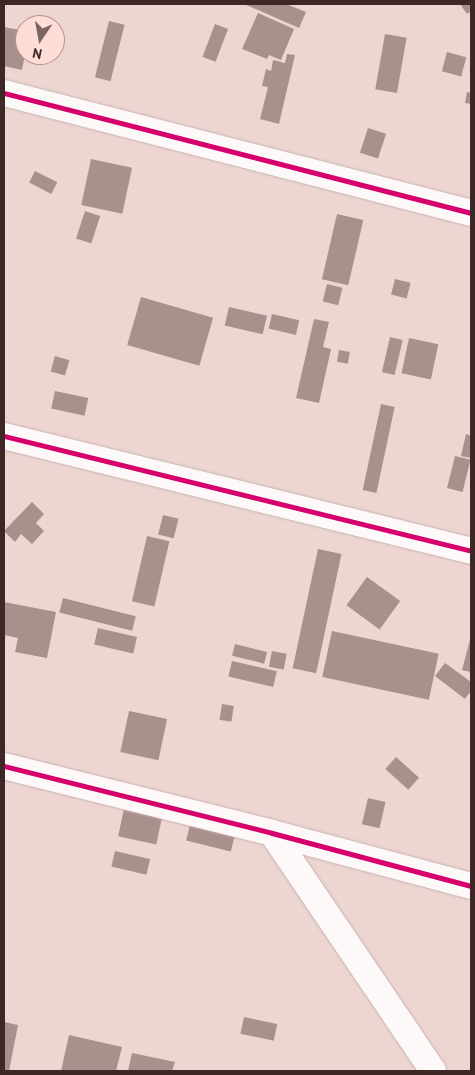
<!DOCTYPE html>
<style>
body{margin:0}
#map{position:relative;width:475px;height:1075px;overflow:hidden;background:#edd5d2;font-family:"PT Sans",sans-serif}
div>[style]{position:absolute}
.building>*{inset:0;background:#a8908d;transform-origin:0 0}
.roads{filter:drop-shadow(0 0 1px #c7b2af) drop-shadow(0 0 1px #c7b2af)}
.minor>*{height:26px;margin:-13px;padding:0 13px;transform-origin:13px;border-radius:13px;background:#fcf9f8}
.cycleway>*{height:5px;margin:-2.5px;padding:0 2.5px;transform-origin:2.5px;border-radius:2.5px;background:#d6006c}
span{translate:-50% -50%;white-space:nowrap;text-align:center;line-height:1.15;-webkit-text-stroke:5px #ffddd7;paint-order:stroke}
.frame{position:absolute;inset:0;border:5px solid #3d2825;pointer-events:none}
.north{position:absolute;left:15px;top:15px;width:50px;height:50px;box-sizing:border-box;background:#ffddd7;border:1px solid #b19590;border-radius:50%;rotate:192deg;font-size:14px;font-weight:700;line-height:20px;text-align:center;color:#3d2825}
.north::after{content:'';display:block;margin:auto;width:18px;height:22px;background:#7b6562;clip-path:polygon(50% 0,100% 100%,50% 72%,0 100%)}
</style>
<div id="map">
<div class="building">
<i style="clip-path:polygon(244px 4px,286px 4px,306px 12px,299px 28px)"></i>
<i style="clip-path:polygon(460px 4px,471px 4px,471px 11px,467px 14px)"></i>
<i style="clip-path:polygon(258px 13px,294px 29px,281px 60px,269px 55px,267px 59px,242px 49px)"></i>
<i style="left:109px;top:21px;width:16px;height:58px;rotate:14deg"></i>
<i style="left:215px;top:24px;width:14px;height:35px;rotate:21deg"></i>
<i style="clip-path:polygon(4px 27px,25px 31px,25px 54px,22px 70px,4px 66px)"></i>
<i style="left:385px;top:34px;width:22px;height:56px;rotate:10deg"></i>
<i style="left:447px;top:52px;width:20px;height:20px;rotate:15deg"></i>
<i style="clip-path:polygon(287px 54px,295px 55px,279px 124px,260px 119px,268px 87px,262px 86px,266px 69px,271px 71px,273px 60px,285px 63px)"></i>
<i style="clip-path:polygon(467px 92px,471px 93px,471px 104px,465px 103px)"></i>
<i style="left:368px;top:128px;width:19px;height:26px;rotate:18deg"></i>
<i style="left:91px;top:159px;width:42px;height:47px;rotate:12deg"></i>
<i style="left:35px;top:171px;width:25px;height:13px;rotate:27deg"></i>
<i style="left:85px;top:211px;width:16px;height:29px;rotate:18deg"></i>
<i style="left:337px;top:214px;width:27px;height:67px;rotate:13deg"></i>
<i style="left:395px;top:279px;width:16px;height:16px;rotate:14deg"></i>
<i style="left:327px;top:284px;width:16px;height:18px;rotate:14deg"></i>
<i style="left:141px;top:297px;width:75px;height:50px;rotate:16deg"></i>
<i style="left:229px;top:307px;width:39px;height:19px;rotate:13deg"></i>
<i style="left:272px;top:314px;width:28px;height:15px;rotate:13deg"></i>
<i style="clip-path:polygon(314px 319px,329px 322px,323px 347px,331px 349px,319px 403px,296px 398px)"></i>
<i style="left:390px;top:337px;width:13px;height:36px;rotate:13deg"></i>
<i style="left:409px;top:338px;width:30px;height:36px;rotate:12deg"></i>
<i style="left:339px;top:350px;width:11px;height:12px;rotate:10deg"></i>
<i style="left:55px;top:356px;width:15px;height:16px;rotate:16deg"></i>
<i style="left:55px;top:391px;width:34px;height:18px;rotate:12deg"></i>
<i style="left:381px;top:404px;width:14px;height:88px;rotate:12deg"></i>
<i style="clip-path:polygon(466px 434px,471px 436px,471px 458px,461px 456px)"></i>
<i style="left:455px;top:456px;width:16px;height:33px;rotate:14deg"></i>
<i style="clip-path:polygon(32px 502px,44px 514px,36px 523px,44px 531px,32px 544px,21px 534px,15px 542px,4px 531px)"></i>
<i style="left:163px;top:515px;width:16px;height:20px;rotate:14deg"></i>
<i style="left:147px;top:536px;width:23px;height:67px;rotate:13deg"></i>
<i style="left:318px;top:549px;width:24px;height:122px;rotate:12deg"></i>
<i style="left:367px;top:577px;width:41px;height:35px;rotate:36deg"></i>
<i style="left:63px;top:598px;width:75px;height:15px;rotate:14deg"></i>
<i style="clip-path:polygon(4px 602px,56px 612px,47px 658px,15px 652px,18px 638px,4px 635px)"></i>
<i style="left:98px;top:628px;width:40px;height:17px;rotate:13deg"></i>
<i style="left:332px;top:631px;width:109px;height:47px;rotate:12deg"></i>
<i style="clip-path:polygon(471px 636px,471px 672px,462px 670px)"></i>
<i style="left:235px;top:644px;width:33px;height:12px;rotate:14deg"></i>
<i style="left:272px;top:651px;width:15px;height:16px;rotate:11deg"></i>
<i style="left:232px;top:661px;width:46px;height:16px;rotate:13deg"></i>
<i style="clip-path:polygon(445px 663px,471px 682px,471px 691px,465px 699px,435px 676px)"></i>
<i style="left:222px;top:704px;width:12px;height:16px;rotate:9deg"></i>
<i style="left:129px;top:711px;width:39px;height:42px;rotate:12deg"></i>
<i style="left:396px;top:757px;width:31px;height:16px;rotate:42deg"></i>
<i style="left:368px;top:798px;width:18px;height:27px;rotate:13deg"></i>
<i style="left:125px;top:804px;width:39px;height:33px;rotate:12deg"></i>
<i style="left:191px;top:821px;width:46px;height:20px;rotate:14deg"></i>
<i style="left:115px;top:851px;width:36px;height:16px;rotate:13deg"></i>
<i style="left:244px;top:1017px;width:34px;height:17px;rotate:12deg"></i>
<i style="clip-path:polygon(4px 1022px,18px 1025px,9px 1071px,4px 1070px)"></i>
<i style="clip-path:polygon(69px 1035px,122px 1047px,116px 1071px,61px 1071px)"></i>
<i style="clip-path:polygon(132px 1053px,175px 1062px,172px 1071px,128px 1071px)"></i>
</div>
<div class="roads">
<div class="minor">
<i style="left:4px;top:93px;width:482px;rotate:14.4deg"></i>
<i style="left:4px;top:436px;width:481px;rotate:13.8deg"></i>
<i style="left:4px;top:766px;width:276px;rotate:14deg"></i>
<i style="left:272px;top:833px;width:206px;rotate:14.9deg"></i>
<i style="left:272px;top:833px;width:287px;rotate:55.9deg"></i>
</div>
</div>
<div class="cycleway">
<i style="left:4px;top:93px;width:482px;rotate:14.4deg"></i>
<i style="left:4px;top:436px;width:481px;rotate:13.8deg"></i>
<i style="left:4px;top:766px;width:276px;rotate:14deg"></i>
<i style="left:272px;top:833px;width:206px;rotate:14.9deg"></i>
</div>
<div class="frame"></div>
<div class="north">N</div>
</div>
